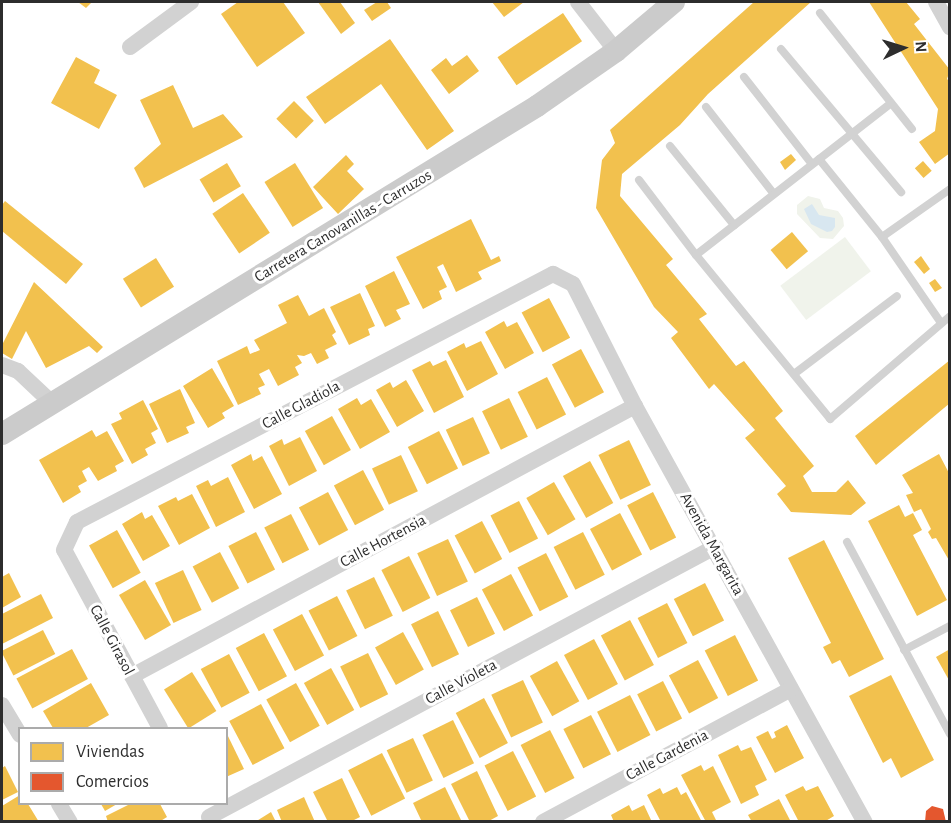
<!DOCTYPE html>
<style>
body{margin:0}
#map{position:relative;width:951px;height:823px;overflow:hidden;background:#fff;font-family:"Alegreya Sans",sans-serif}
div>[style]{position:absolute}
.green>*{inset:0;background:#f0f3eb;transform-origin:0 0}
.water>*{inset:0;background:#d8e7f0}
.homes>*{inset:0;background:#f2c14e;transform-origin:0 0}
.shops>*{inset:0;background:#e4572e}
.lane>*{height:8px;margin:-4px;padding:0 4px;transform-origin:4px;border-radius:4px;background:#d2d2d2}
.street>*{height:16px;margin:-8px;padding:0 8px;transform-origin:8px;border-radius:8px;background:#d2d2d2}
.secondary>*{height:22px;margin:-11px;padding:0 11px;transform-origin:11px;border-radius:11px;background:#cbcbcb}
span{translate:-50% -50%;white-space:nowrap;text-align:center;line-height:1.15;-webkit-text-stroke:6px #fff;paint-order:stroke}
.street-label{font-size:16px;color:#2d2d2d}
.frame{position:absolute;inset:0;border:3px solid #2d2d2d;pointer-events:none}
.legend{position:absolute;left:18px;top:727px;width:210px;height:78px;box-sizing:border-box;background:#fff;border:2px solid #ababab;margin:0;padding:8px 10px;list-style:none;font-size:18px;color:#2d2d2d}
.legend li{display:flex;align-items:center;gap:12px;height:30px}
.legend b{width:30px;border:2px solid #ababab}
.north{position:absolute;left:873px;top:18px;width:60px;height:60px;-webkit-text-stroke:4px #fff;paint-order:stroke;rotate:86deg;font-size:16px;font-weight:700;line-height:24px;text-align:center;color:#2d2d2d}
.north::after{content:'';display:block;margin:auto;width:21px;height:27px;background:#2d2d2d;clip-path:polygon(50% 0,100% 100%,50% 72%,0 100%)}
</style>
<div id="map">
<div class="green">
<i style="clip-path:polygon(808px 196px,820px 199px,824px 208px,838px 211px,843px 218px,844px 226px,833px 239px,820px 238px,797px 214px,797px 205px)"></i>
<i style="left:845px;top:237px;width:43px;height:81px;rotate:53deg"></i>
</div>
<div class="water">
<i style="clip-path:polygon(812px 204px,819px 215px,835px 218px,835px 227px,832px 231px,827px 232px,811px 224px,804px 209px)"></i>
</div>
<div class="homes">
<i style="clip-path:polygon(78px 2px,92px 2px,86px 8px)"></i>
<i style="clip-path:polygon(238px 2px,283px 2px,305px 33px,257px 67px,221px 14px)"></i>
<i style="clip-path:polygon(318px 2px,340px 2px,355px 23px,341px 34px)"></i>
<i style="clip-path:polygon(377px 2px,387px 2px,391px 8px,372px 21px,364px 10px)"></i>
<i style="clip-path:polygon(492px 2px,524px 2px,504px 17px)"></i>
<i style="clip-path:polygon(754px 2px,811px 2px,708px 94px,680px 125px,622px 174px,620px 196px,673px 259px,666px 265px,707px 314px,699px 319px,736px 366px,744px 361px,783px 411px,775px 418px,814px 466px,803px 476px,812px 492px,836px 492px,848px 480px,866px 503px,851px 515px,791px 512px,777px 494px,786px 486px,745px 438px,755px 430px,714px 384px,709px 389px,671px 338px,678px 332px,654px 307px,596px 208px,602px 160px,615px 143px,610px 130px)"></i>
<i style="clip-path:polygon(869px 2px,906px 2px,920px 19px,914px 24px,950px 70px,947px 79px,950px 82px,950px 153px,935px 164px,919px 142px,935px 131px,938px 109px)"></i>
<i style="left:563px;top:13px;width:34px;height:79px;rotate:56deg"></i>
<i style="clip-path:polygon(390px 39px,454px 131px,427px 150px,381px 84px,325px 124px,306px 97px)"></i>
<i style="clip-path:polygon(467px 55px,479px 71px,449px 94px,431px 70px,446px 58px,452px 66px)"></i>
<i style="clip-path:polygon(76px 57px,100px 70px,94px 83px,117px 95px,99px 129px,51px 103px)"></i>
<i style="clip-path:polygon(173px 85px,193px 128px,223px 114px,243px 137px,144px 188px,134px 168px,161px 144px,140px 100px)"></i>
<i style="left:294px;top:101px;width:28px;height:25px;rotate:45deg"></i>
<i style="clip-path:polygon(791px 154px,796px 160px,785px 170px,780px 162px)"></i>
<i style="clip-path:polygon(346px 155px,354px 164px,347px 171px,364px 189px,338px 214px,313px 187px)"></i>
<i style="left:923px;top:161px;width:13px;height:11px;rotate:48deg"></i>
<i style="left:227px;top:163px;width:27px;height:32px;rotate:59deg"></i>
<i style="left:295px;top:163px;width:53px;height:36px;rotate:58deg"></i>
<i style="left:243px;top:193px;width:48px;height:37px;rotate:56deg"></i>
<i style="clip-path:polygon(5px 201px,83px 264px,66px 284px,2px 231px,2px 205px)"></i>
<i style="clip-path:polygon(471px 219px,491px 260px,499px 256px,501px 261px,478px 272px,482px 279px,456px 292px,443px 264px,437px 267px,447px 287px,439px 291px,442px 299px,423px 309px,396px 257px)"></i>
<i style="left:792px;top:232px;width:25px;height:28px;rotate:50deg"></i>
<i style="clip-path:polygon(921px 256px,930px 269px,924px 274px,914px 262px)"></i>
<i style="left:156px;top:258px;width:34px;height:39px;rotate:58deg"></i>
<i style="clip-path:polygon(394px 271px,410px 304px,396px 310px,401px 319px,385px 327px,365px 286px)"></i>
<i style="clip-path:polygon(935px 279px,942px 288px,935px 292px,929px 283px)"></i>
<i style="clip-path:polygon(34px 282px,103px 347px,97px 353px,89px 346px,46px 368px,26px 331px,12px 359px,2px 353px,2px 345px)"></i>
<i style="clip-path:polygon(360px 293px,375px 326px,368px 329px,370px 335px,349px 345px,330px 307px)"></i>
<i style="clip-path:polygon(298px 295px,309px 316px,324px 308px,336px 332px,332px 335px,337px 344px,325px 350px,329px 358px,317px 364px,311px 353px,304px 356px,297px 355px,302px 363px,295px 367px,299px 375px,278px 386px,269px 369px,259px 374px,265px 385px,258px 388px,261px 394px,238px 405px,217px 361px,247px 346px,250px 354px,260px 350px,254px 340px,287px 323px,278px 305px)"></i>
<i style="left:549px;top:298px;width:45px;height:31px;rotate:62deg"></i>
<i style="clip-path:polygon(504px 321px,507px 327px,517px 322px,534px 353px,505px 369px,485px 332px)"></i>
<i style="clip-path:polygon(481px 341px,498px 374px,467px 391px,447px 352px,464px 343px,466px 348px)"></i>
<i style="left:581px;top:349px;width:49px;height:33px;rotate:62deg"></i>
<i style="clip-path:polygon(446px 360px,464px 397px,434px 413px,412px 370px,430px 361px,433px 366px)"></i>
<i style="clip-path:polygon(950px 360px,950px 403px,876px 465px,855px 436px)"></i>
<i style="clip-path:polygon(212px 368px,234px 406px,222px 413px,225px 418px,208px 428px,183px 386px)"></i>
<i style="left:547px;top:377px;width:42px;height:33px;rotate:63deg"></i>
<i style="clip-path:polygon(406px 380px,424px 411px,397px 427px,376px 390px,390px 382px,393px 388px)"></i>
<i style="clip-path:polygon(180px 389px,195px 423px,186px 427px,189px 433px,167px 443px,149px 404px)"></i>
<i style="clip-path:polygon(357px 398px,361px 405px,371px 399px,390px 432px,360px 449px,338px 409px)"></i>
<i style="left:509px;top:398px;width:43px;height:30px;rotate:64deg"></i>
<i style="clip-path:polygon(143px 400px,158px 429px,151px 433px,156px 443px,145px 449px,148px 455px,132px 464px,111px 424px,122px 419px,119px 413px)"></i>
<i style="left:332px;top:416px;width:39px;height:31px;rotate:61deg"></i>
<i style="left:473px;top:417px;width:40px;height:30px;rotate:65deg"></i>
<i style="clip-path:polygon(92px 430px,96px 437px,107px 431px,124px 461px,115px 466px,117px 471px,98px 481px,89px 467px,82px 471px,87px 481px,78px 486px,81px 492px,63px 503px,39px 460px)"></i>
<i style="left:439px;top:431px;width:42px;height:35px;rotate:63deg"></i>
<i style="clip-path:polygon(300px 437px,317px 471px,289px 486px,269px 446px,282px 439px,284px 445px)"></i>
<i style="left:629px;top:440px;width:50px;height:34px;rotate:64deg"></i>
<i style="clip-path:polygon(251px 454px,253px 461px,262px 456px,282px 494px,254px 509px,231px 465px)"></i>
<i style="clip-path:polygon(939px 454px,950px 475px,950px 562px,936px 538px,932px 539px,928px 532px,931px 529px,921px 509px,914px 512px,906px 495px,913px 493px,902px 475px)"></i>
<i style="left:401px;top:455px;width:40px;height:32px;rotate:65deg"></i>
<i style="left:590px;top:461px;width:48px;height:31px;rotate:61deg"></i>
<i style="left:363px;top:470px;width:45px;height:33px;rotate:62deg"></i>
<i style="clip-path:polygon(228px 477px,245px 512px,216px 527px,196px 486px,208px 480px,211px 486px)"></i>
<i style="left:554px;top:482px;width:43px;height:32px;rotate:60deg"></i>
<i style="left:328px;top:492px;width:43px;height:33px;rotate:62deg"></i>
<i style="left:653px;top:492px;width:51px;height:29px;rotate:63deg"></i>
<i style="clip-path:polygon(192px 494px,210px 528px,179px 545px,158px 506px,176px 497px,178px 501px)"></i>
<i style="left:519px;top:501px;width:42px;height:32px;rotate:63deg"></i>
<i style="clip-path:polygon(899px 505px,905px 517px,913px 513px,922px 530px,913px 535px,947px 600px,917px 616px,868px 521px)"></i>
<i style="clip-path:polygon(142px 512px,145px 519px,152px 515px,170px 546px,143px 561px,122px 524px)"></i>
<i style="left:620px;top:513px;width:47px;height:34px;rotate:62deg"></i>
<i style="left:291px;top:514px;width:40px;height:30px;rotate:63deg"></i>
<i style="left:482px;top:521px;width:43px;height:31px;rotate:62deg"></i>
<i style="left:117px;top:530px;width:49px;height:32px;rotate:61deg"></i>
<i style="left:256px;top:532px;width:42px;height:31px;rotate:63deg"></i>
<i style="left:583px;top:532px;width:48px;height:33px;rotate:63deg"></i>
<i style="left:448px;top:539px;width:47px;height:34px;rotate:65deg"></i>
<i style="clip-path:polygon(824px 540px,884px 659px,849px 677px,840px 660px,832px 664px,823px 647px,831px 643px,788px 558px)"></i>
<i style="left:220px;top:552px;width:41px;height:31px;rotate:62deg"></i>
<i style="left:546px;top:553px;width:49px;height:32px;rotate:63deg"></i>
<i style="left:409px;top:556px;width:47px;height:31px;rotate:63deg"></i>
<i style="left:183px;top:570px;width:44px;height:31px;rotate:65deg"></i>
<i style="clip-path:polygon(9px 573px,21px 597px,2px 608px,2px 577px)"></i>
<i style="left:511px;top:574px;width:47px;height:33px;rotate:62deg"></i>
<i style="left:374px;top:577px;width:43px;height:31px;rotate:64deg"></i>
<i style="left:145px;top:580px;width:52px;height:30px;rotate:60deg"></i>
<i style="left:705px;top:583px;width:42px;height:35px;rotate:63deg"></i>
<i style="clip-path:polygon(41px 594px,53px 618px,2px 644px,2px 614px)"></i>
<i style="left:337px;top:596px;width:45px;height:32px;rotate:63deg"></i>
<i style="left:477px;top:597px;width:41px;height:30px;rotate:64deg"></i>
<i style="left:667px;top:603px;width:45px;height:33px;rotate:63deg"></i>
<i style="left:438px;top:611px;width:48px;height:30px;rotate:64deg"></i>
<i style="left:302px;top:614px;width:47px;height:33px;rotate:62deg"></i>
<i style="left:630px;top:620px;width:51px;height:33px;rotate:62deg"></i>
<i style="left:43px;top:630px;width:27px;height:47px;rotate:63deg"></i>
<i style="left:403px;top:632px;width:43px;height:32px;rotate:61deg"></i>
<i style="left:264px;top:633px;width:49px;height:32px;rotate:62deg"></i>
<i style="left:735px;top:635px;width:51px;height:34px;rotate:63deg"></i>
<i style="left:594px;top:639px;width:51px;height:34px;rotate:62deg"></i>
<i style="left:72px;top:649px;width:34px;height:63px;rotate:62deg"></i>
<i style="clip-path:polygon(950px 649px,950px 682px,936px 657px)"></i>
<i style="left:368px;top:653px;width:46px;height:31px;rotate:64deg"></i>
<i style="left:229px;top:654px;width:44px;height:32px;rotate:62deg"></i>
<i style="left:698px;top:660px;width:43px;height:33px;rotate:62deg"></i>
<i style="left:557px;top:661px;width:46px;height:31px;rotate:61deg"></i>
<i style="left:331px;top:668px;width:48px;height:31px;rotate:61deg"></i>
<i style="left:192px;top:672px;width:46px;height:33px;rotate:58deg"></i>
<i style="clip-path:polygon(891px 675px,934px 760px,901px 778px,891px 758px,883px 763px,849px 696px)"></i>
<i style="left:523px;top:680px;width:47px;height:35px;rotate:65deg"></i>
<i style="left:663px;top:681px;width:42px;height:29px;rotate:63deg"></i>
<i style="clip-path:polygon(91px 683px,109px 715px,86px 728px,53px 728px,43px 711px)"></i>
<i style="left:296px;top:683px;width:49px;height:34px;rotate:61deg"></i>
<i style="left:630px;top:695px;width:45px;height:37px;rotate:63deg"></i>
<i style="left:484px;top:698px;width:51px;height:32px;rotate:62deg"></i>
<i style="left:261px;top:704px;width:50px;height:36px;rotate:62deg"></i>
<i style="left:591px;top:715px;width:44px;height:31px;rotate:63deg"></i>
<i style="left:453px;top:720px;width:48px;height:34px;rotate:64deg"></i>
<i style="clip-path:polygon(787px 725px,804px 758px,775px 773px,756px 737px,768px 731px,772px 739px,776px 737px,774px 732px)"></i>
<i style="left:550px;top:730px;width:54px;height:33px;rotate:63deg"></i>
<i style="clip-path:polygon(226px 732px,244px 769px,226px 777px)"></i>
<i style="left:413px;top:738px;width:47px;height:29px;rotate:65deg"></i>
<i style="clip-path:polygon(738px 745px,741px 751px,751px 747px,767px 780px,755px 786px,759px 795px,741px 804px,718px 755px)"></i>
<i style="left:513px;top:751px;width:51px;height:32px;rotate:63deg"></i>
<i style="left:382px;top:753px;width:51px;height:38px;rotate:63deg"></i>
<i style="clip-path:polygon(701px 765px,704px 771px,713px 766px,731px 802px,712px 812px,716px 820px,712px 822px,706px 822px,681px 775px)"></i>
<i style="clip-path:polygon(5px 766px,18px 792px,2px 800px,2px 768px)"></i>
<i style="clip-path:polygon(477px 771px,498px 816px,487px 822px,470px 822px,451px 784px)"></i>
<i style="clip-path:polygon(342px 778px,360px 817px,350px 822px,328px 822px,313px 792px)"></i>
<i style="clip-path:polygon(803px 786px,806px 791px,818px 786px,834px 816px,824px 822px,799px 822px,785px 795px)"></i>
<i style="clip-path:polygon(445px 787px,462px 822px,422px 822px,413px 803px)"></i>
<i style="clip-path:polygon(677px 787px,681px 795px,686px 792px,702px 822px,661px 822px,647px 795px,660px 788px,663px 794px)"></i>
<i style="clip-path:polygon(20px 795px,20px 804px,28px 804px,39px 822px,2px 822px,2px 806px)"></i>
<i style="clip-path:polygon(304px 797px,315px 822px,282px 822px,277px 810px)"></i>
<i style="clip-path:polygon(779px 799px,791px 822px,752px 822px,748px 815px)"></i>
<i style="clip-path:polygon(101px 804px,117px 804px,105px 811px)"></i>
<i style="clip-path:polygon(130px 804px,160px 804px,167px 817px,159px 822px,108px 822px,106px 816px)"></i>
<i style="clip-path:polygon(629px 805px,632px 811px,644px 805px,652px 822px,614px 822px,611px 815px)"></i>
<i style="clip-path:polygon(271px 812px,276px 822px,255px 822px)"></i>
</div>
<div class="shops">
<i style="clip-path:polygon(932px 806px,943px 809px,946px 822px,925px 822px,926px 811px)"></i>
</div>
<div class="lane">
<i style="left:820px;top:13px;width:148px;rotate:51.6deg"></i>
<i style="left:781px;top:49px;width:187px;rotate:50deg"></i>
<i style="left:744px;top:77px;width:110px;rotate:52deg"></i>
<i style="left:706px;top:107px;width:110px;rotate:52deg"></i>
<i style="left:670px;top:146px;width:102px;rotate:51deg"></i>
<i style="left:819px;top:159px;width:100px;rotate:51.1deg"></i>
<i style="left:882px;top:237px;width:83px;rotate:-35.2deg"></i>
<i style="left:639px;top:180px;width:94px;rotate:52.8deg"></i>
<i style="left:696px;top:255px;width:212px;rotate:50.7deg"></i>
<i style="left:830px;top:419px;width:158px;rotate:-40.6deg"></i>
<i style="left:882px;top:237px;width:104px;rotate:55.5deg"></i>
<i style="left:696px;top:255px;width:247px;rotate:-37.9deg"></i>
<i style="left:794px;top:374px;width:129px;rotate:-37.1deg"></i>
<i style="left:847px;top:542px;width:218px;rotate:61.8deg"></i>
<i style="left:904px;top:650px;width:52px;rotate:-27.6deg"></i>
</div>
<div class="street">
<i style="left:578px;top:2px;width:62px;rotate:52.2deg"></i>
<i style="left:936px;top:2px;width:29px;rotate:61deg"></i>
<i style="left:130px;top:47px;width:76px;rotate:-36.4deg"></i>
<i style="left:2px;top:365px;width:17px;rotate:21deg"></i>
<i style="left:18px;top:371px;width:48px;rotate:43.3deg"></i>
<i style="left:132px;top:676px;width:571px;rotate:-28.23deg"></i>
<i style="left:2px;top:705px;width:35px;rotate:59deg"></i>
<i style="left:160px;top:728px;width:202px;rotate:-118.3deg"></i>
<i style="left:64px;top:550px;width:31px;rotate:-65deg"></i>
<i style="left:77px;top:522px;width:537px;rotate:-27.52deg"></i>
<i style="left:553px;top:274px;width:22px;rotate:27deg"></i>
<i style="left:573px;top:284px;width:137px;rotate:63.1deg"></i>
<i style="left:635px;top:406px;width:475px;rotate:61.1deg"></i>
<i style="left:59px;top:804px;width:21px;rotate:59deg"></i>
<i style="left:209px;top:817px;width:574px;rotate:-28.08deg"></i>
<i style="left:543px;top:822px;width:281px;rotate:-28.2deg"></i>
</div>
<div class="secondary">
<i style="left:2px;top:434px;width:628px;rotate:-31.51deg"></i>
<i style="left:537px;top:106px;width:96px;rotate:-34.8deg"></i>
<i style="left:616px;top:51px;width:76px;rotate:-40.2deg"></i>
</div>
<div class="street-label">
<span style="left:343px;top:226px;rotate:-31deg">Carretera Canovanillas - Carruzos</span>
<span style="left:301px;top:405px;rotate:-28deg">Calle Gladiola</span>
<span style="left:383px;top:541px;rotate:-28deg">Calle Hortensia</span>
<span style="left:712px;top:544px;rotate:61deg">Avenida Margarita</span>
<span style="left:112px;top:640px;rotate:62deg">Calle Girasol</span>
<span style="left:461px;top:682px;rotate:-28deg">Calle Violeta</span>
<span style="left:667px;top:755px;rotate:-28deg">Calle Gardenia</span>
</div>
<div class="frame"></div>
<ul class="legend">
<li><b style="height:16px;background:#f2c14e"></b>Viviendas</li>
<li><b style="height:16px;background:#e4572e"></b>Comercios</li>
</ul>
<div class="north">N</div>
</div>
